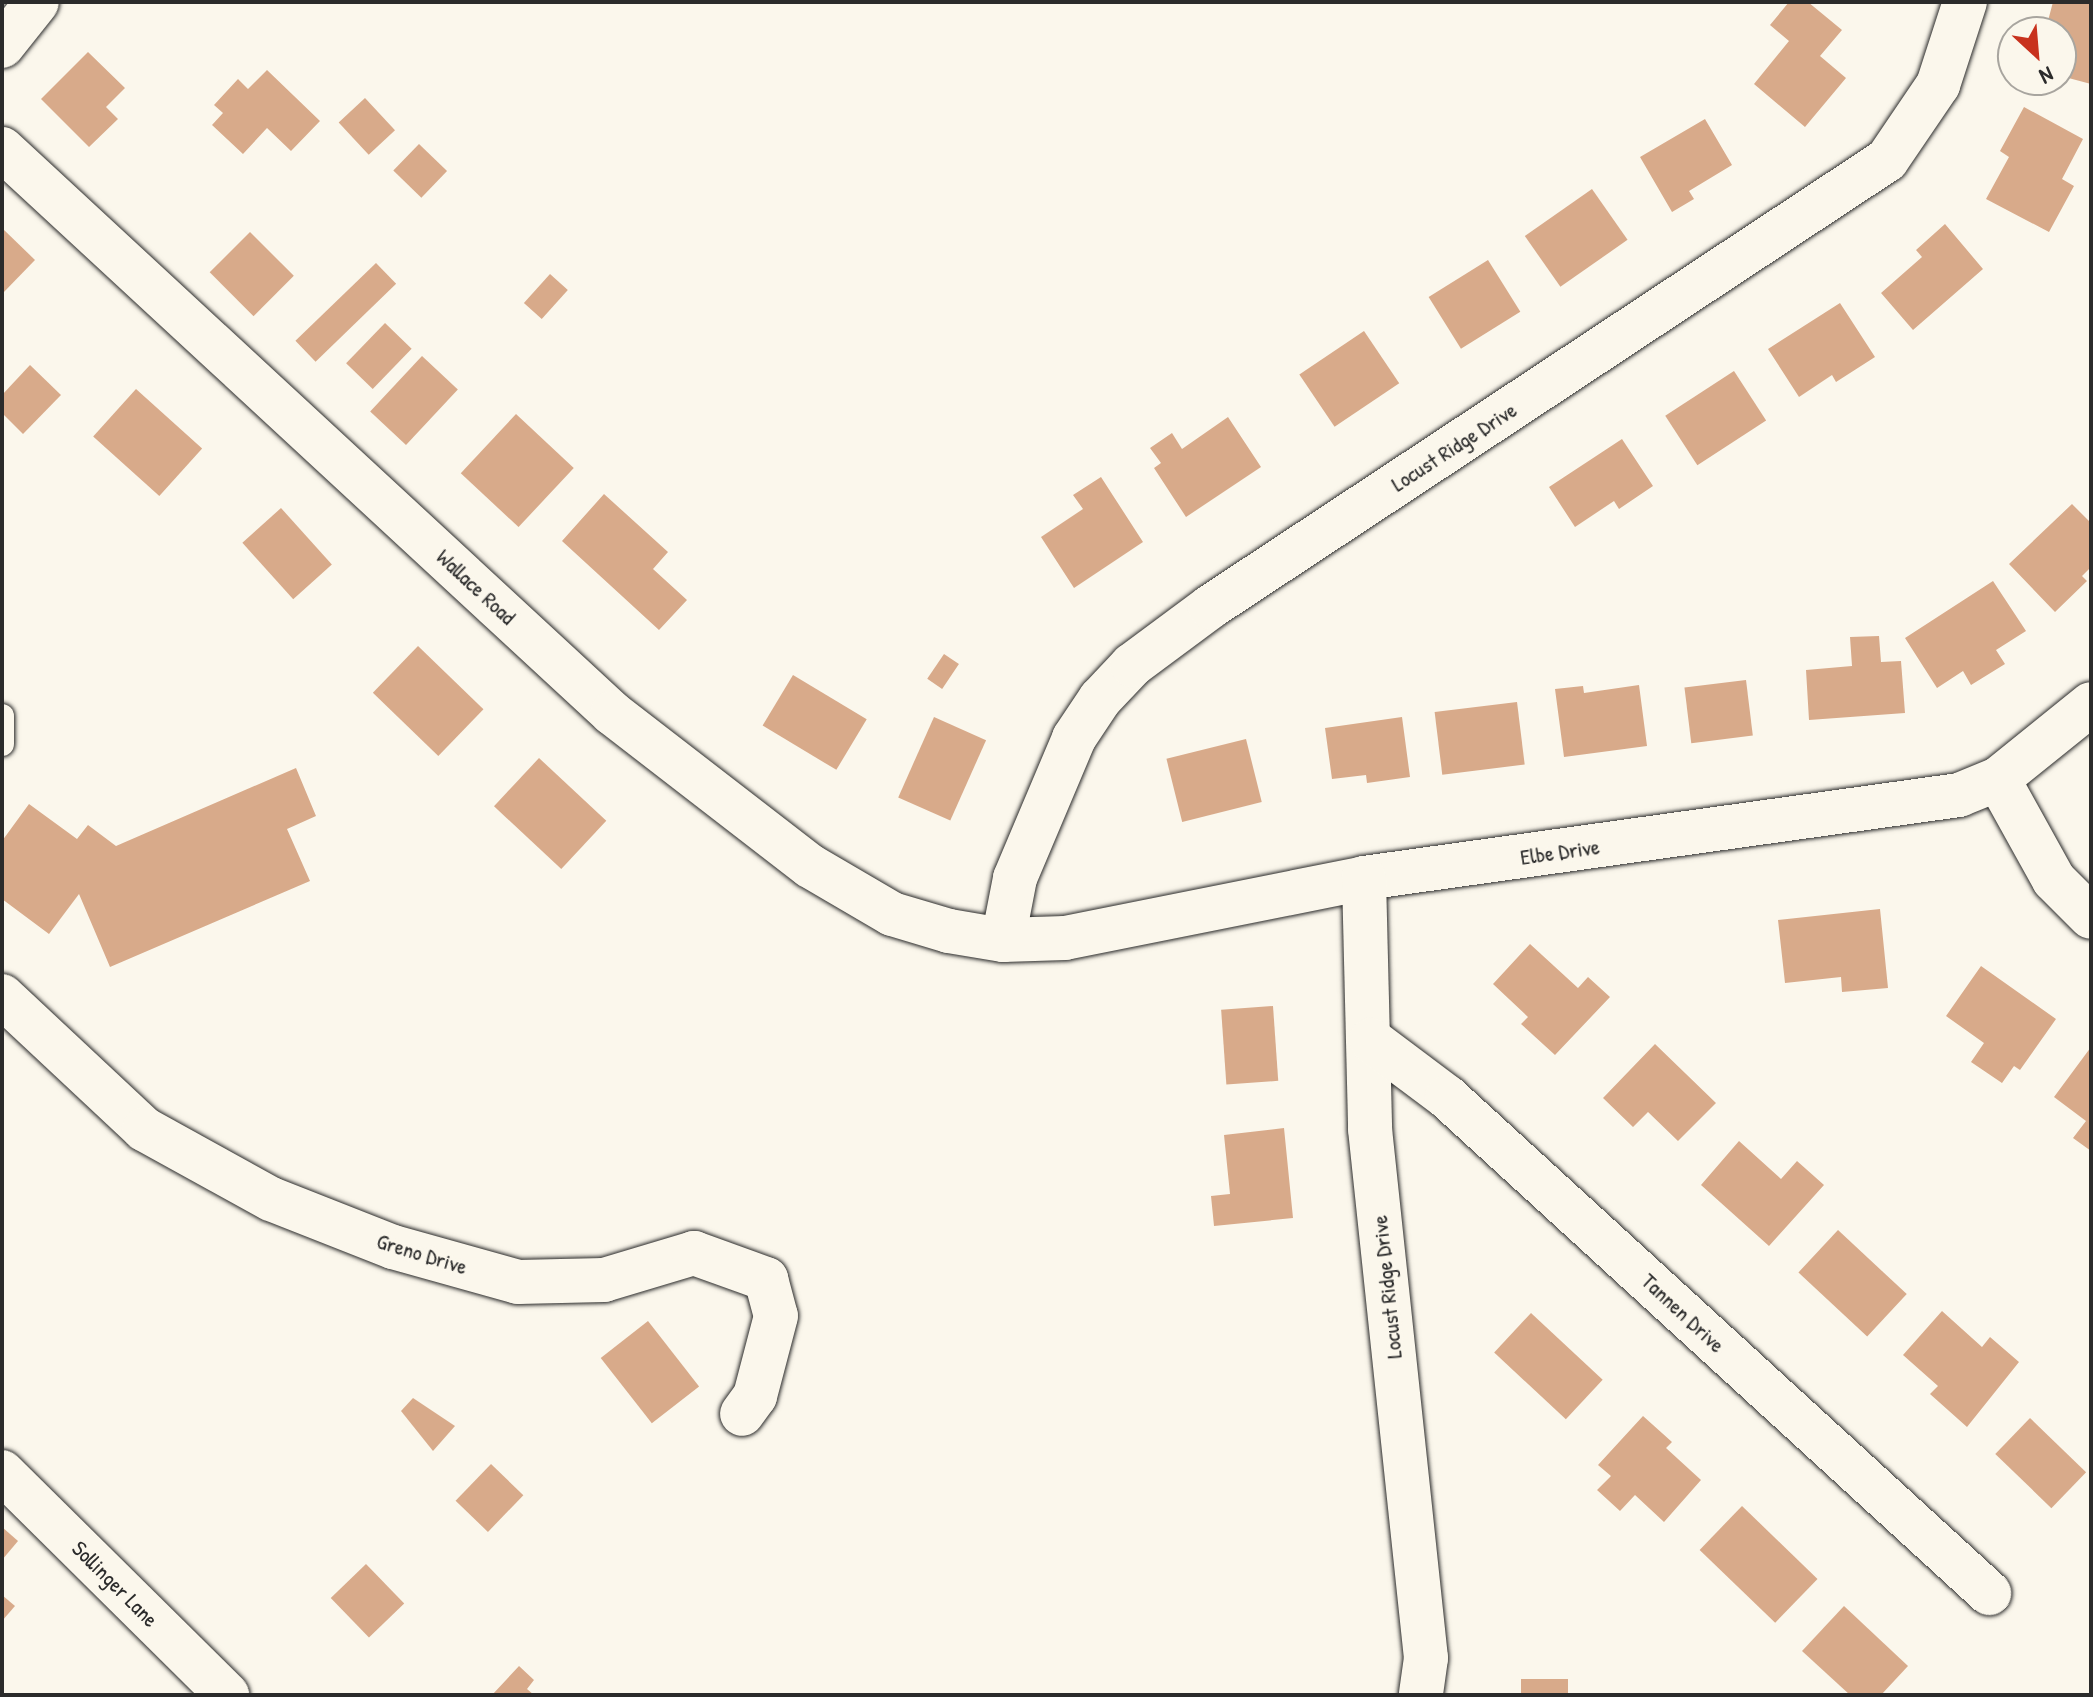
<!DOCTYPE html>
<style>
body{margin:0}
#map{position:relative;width:2093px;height:1697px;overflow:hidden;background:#fbf7ec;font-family:"Patrick Hand",sans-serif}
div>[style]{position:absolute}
.building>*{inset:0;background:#d8aa8a;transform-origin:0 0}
.roads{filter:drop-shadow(0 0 2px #2b2b2b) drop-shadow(0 0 2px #2b2b2b)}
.service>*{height:24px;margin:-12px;padding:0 12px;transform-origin:12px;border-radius:12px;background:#fbf7ec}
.minor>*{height:44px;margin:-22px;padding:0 22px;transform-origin:22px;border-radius:22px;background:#fbf7ec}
span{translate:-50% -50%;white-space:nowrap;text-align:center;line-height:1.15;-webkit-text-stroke:7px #fbf7ec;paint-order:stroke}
.street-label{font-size:22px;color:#2b2b2b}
.frame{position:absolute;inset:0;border:4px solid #2b2b2b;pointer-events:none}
.north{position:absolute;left:1997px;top:16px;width:80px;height:80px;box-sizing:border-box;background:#fbf7ec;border:2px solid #a8a59f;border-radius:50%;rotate:154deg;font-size:22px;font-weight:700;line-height:32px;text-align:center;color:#2b2b2b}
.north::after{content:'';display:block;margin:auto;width:28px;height:36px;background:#c8321e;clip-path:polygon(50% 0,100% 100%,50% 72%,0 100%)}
</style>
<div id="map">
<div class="building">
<i style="clip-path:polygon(1789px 2px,1808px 2px,1842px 30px,1820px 56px,1846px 78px,1805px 127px,1754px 84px,1789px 41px,1770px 25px)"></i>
<i style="clip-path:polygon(2053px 2px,2091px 2px,2091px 84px,2061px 76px,2061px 32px,2045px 32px)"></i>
<i style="clip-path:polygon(88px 52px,125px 88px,106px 107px,118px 119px,89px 147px,41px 99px)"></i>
<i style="clip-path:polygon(267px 70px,320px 121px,291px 151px,267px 128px,243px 154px,212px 125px,223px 113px,214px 105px,238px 79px,248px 89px)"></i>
<i style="left:365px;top:98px;width:44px;height:36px;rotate:47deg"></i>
<i style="clip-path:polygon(2024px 107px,2083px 139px,2062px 179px,2074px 186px,2049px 232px,1986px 199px,2009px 157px,2000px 151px)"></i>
<i style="clip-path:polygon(1705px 119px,1732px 165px,1689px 191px,1694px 199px,1672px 212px,1640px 157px)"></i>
<i style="left:419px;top:144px;width:39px;height:37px;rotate:44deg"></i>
<i style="left:1592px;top:189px;width:62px;height:82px;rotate:55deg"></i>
<i style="clip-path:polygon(1945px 224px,1983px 269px,1913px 330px,1881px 293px,1922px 257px,1916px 250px)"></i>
<i style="clip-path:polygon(2px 228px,35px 260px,2px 294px)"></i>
<i style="left:250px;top:232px;width:62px;height:57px;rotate:45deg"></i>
<i style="left:1488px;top:260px;width:61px;height:70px;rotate:58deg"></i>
<i style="left:376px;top:263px;width:29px;height:112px;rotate:46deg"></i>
<i style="left:550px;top:274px;width:24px;height:39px;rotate:42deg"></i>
<i style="clip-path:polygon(1840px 303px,1875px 357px,1836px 382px,1832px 375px,1799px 397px,1768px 349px)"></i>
<i style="left:385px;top:323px;width:37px;height:56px;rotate:44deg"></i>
<i style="left:1364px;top:331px;width:63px;height:78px;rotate:56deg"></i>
<i style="left:422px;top:356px;width:49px;height:76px;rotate:43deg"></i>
<i style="clip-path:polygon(30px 365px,61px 395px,23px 434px,2px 413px,2px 395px)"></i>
<i style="left:1734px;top:371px;width:59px;height:82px;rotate:57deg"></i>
<i style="left:136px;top:389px;width:89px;height:64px;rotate:42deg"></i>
<i style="left:516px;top:414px;width:79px;height:81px;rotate:43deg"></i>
<i style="clip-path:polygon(1228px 417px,1261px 467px,1186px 517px,1154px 468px,1161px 463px,1150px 448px,1172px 433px,1182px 449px)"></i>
<i style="clip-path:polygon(1622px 439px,1653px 486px,1619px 509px,1614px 501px,1575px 527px,1549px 487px)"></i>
<i style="clip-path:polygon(1101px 477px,1143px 542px,1074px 588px,1041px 537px,1083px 509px,1073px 495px)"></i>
<i style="clip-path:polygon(604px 494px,668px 552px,653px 569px,687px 600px,659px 630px,562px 541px)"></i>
<i style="clip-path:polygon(2072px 504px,2091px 523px,2091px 567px,2082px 576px,2087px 581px,2055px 612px,2009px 564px)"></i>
<i style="left:281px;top:508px;width:76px;height:52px;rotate:48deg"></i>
<i style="clip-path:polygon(1993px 581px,2026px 631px,1996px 650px,2005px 664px,1971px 685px,1963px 671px,1937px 688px,1905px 638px)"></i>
<i style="clip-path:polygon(1879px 636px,1881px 662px,1901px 661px,1905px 713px,1809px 720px,1806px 670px,1852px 666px,1850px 637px)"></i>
<i style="left:418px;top:646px;width:91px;height:65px;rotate:44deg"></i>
<i style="left:944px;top:654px;width:18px;height:30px;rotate:34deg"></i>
<i style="left:793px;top:675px;width:86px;height:59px;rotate:31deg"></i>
<i style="left:1746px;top:680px;width:56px;height:62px;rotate:83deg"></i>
<i style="clip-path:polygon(1639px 685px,1647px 746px,1564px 757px,1555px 689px,1583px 686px,1584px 693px)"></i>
<i style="left:1517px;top:702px;width:63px;height:83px;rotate:83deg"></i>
<i style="left:934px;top:717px;width:57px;height:88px;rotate:24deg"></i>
<i style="clip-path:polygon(1402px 717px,1410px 777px,1367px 783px,1366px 775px,1332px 779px,1325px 728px)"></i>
<i style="left:1246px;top:739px;width:65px;height:82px;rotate:76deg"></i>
<i style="left:539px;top:758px;width:92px;height:66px;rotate:43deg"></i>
<i style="clip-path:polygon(296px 768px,316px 816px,287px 829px,310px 881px,110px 967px,79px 894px,49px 934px,2px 899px,2px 841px,29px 804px,77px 839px,88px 825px,116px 846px)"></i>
<i style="clip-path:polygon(1880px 909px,1888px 988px,1842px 992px,1841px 977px,1785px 983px,1778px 920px)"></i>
<i style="clip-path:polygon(1530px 944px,1578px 988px,1588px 977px,1610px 997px,1555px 1055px,1521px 1024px,1528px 1017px,1493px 984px)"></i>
<i style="clip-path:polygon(1981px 966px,2056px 1019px,2020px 1070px,2014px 1066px,2002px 1083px,1971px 1062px,1984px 1043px,1946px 1016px)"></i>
<i style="left:1273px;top:1006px;width:75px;height:52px;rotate:86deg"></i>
<i style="clip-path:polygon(1655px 1044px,1716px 1103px,1678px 1141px,1648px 1112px,1633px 1127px,1603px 1098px)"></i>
<i style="clip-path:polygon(2091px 1047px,2091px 1151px,2073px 1138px,2086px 1121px,2054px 1097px)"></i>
<i style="clip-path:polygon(1284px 1128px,1293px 1218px,1214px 1226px,1211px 1196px,1230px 1194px,1224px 1135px)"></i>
<i style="clip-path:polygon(1739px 1141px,1781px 1179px,1797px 1161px,1824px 1185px,1769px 1246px,1701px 1185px)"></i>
<i style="left:1838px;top:1230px;width:94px;height:58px;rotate:43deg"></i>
<i style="clip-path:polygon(1942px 1311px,1982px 1347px,1990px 1337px,2019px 1362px,1967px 1427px,1930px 1394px,1938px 1386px,1903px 1355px)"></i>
<i style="left:1531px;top:1313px;width:98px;height:54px;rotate:43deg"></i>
<i style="left:648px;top:1321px;width:83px;height:60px;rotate:52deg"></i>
<i style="clip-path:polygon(413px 1398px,455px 1426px,433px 1451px,401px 1411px)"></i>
<i style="clip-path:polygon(1643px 1416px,1672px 1442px,1666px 1448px,1701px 1480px,1664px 1522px,1635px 1495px,1620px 1511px,1597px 1490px,1611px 1476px,1598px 1465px)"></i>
<i style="left:2030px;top:1418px;width:78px;height:50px;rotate:44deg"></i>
<i style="left:491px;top:1464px;width:45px;height:51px;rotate:44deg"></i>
<i style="left:1742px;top:1506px;width:105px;height:61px;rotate:44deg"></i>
<i style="clip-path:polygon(2px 1527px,18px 1541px,2px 1560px)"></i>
<i style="left:366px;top:1564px;width:55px;height:49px;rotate:46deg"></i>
<i style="clip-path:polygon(2px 1595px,15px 1606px,2px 1621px)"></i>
<i style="clip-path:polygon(1844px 1606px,1908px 1666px,1881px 1695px,1850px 1695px,1802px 1651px)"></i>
<i style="clip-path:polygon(519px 1666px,534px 1680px,527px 1689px,534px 1695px,492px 1695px)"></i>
<i style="left:1521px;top:1679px;width:47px;height:16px"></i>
</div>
<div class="roads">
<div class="service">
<i style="left:2px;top:716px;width:28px;rotate:90deg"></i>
</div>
<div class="minor">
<i style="left:2px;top:46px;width:56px;rotate:-51.5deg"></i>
<i style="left:2px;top:149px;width:831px;rotate:42.76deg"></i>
<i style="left:612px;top:713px;width:250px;rotate:37.7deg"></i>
<i style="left:810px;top:866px;width:95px;rotate:30.3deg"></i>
<i style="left:892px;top:914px;width:59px;rotate:16.6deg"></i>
<i style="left:949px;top:931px;width:55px;rotate:9.5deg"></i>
<i style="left:1003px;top:940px;width:62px;rotate:-1.8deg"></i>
<i style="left:1065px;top:938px;width:305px;rotate:-11.3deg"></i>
<i style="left:1364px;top:878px;width:601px;rotate:-7.94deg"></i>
<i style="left:1959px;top:795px;width:42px;rotate:-22.3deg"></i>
<i style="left:1998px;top:779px;width:119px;rotate:-38.9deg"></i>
<i style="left:1998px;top:779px;width:115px;rotate:61deg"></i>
<i style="left:2054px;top:880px;width:52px;rotate:45deg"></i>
<i style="left:1364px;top:878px;width:251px;rotate:88.6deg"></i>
<i style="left:1370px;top:1129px;width:532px;rotate:83.96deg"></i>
<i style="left:1426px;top:1658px;width:37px;rotate:98deg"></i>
<i style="left:1003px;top:940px;width:63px;rotate:-79deg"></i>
<i style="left:1015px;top:878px;width:152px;rotate:-67.1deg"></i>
<i style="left:1074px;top:738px;width:47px;rotate:-56.3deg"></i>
<i style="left:1100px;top:699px;width:47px;rotate:-46.7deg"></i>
<i style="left:1132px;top:665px;width:97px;rotate:-36.6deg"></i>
<i style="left:1210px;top:607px;width:811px;rotate:-33.44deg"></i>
<i style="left:1887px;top:160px;width:91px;rotate:-55.8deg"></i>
<i style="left:1938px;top:85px;width:87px;rotate:-72deg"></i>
<i style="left:2px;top:996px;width:195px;rotate:43.1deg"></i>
<i style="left:144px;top:1129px;width:145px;rotate:28.9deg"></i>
<i style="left:271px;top:1199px;width:131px;rotate:21.5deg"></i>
<i style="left:393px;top:1247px;width:130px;rotate:15.6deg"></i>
<i style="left:518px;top:1282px;width:86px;rotate:-1.3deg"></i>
<i style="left:604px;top:1280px;width:94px;rotate:-16.7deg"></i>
<i style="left:694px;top:1253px;width:77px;rotate:19.9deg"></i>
<i style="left:766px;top:1279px;width:38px;rotate:75deg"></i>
<i style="left:776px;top:1316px;width:83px;rotate:104.7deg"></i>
<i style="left:755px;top:1396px;width:22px;rotate:126deg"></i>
<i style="left:1371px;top:1040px;width:95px;rotate:36.9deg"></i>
<i style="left:1447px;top:1097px;width:735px;rotate:42.46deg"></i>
<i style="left:2px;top:1472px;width:317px;rotate:44.7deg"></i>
</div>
</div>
<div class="street-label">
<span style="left:1454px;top:447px;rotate:-33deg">Locust Ridge Drive</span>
<span style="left:476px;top:587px;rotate:43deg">Wallace Road</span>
<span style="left:1560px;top:852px;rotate:-8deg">Elbe Drive</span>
<span style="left:422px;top:1254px;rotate:17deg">Greno Drive</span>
<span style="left:1387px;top:1287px;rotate:-96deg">Locust Ridge Drive</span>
<span style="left:1683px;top:1313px;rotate:43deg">Tannen Drive</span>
<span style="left:115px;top:1584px;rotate:45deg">Sollinger Lane</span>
</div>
<div class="frame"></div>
<div class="north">N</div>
</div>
